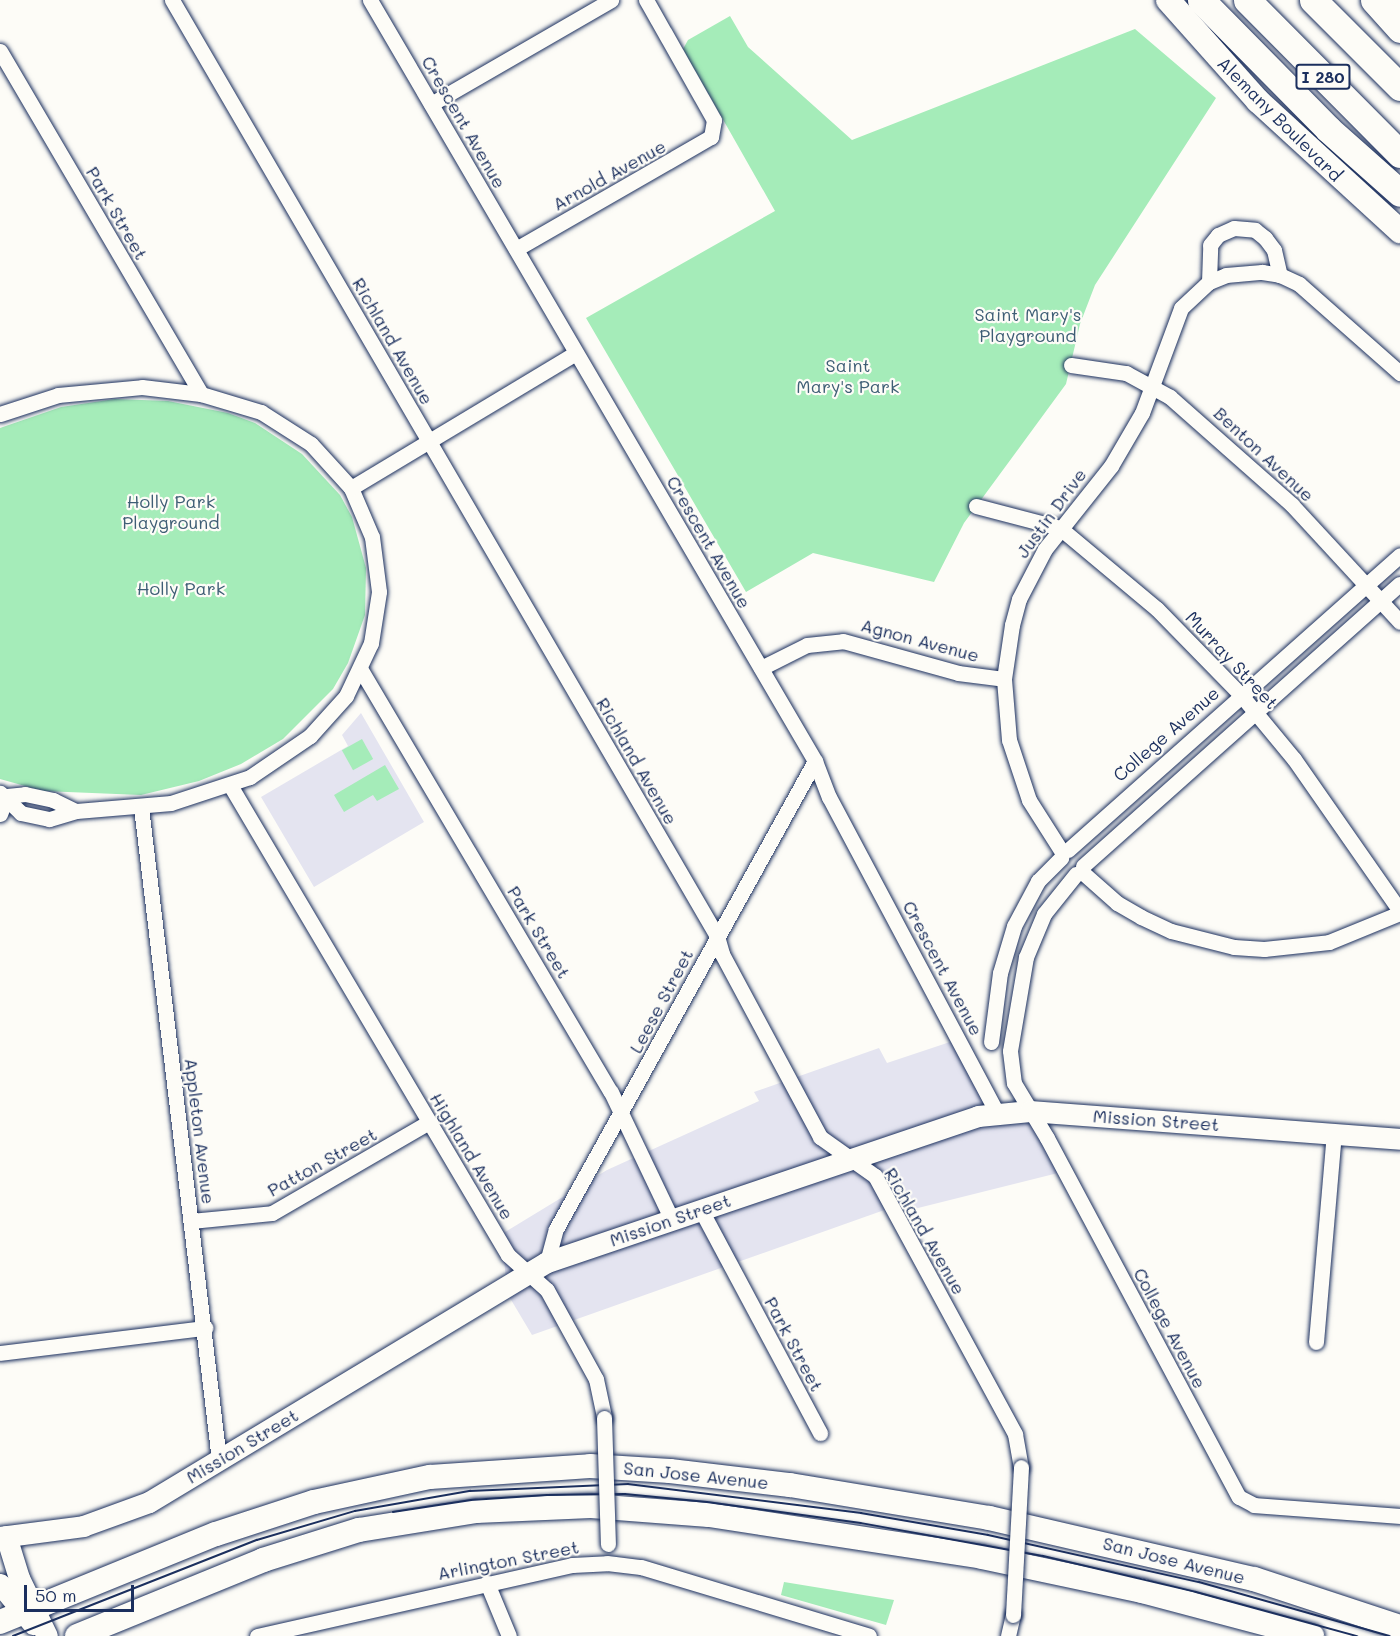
<!DOCTYPE html>
<style>
body{margin:0}
#map{position:relative;width:1400px;height:1636px;overflow:hidden;background:#fdfcf7;font-family:Mali,sans-serif}
div>[style]{position:absolute}
.built>*{inset:0;background:#e4e4f0}
.green>*{inset:0;background:#a5ecb9;transform-origin:0 0}
.roads{filter:drop-shadow(0 0 2px #1b2f5e) drop-shadow(0 0 2px #1b2f5e)}
.street>*{height:15px;margin:-7.5px;padding:0 7.5px;transform-origin:7.5px;border-radius:7.5px;background:#fdfcf7}
.secondary>*{height:21px;margin:-10.5px;padding:0 10.5px;transform-origin:10.5px;border-radius:10.5px;background:#fdfcf7}
.primary>*{height:24px;margin:-12px;padding:0 12px;transform-origin:12px;border-radius:12px;background:#fdfcf7}
.highway>*{height:27px;margin:-13.5px;padding:0 13.5px;transform-origin:13.5px;border-radius:13.5px;background:#fdfcf7}
.tram>*{height:1.5px;margin:-0.75px;padding:0 0.75px;transform-origin:0.75px;border-radius:0.75px;background:#1b2f5e}
.bridges{filter:drop-shadow(0 0 2px #1b2f5e) drop-shadow(0 0 2px #1b2f5e)}
.street-bridge>*{height:15px;margin:-7.5px;padding:0 7.5px;transform-origin:7.5px;border-radius:7.5px;background:#fdfcf7}
span{translate:-50% -50%;white-space:nowrap;text-align:center;line-height:1.15;-webkit-text-stroke:4.5px #fdfcf7;paint-order:stroke}
.shield-label span{padding:2px 4px;background:#fdfcf7;border:2px solid;border-radius:4px;-webkit-text-stroke-width:0}
.shield-label{font-size:16px;color:#1b2f5e;font-weight:700}
.street-label{font-size:18px;color:#1b2f5e}
.park-label{font-size:18px;color:#3e5e75}
.scale{position:absolute;left:24px;top:1585px;width:110px;height:27px;box-sizing:border-box;border:3px solid #1b2f5e;border-top:0;padding-left:8px;font-size:18px;line-height:21px;white-space:nowrap;color:#1b2f5e;-webkit-text-stroke:4px #fdfcf7;paint-order:stroke}
</style>
<div id="map">
<div class="built">
<i style="clip-path:polygon(361px 713px,424px 822px,314px 887px,261px 797px,348px 746px,342px 735px)"></i>
<i style="clip-path:polygon(956px 1040px,993px 1110px,1027px 1109px,1062px 1172px,894px 1214px,890px 1208px,532px 1335px,507px 1293px,502px 1234px,607px 1170px,759px 1101px,754px 1092px,879px 1048px,887px 1063px)"></i>
</div>
<div class="green">
<i style="clip-path:polygon(730px 16px,748px 47px,852px 140px,1135px 29px,1216px 98px,1095px 285px,1080px 324px,1066px 384px,964px 523px,934px 582px,813px 553px,746px 592px,586px 318px,775px 211px,683px 49px,688px 40px)"></i>
<i style="clip-path:polygon(115px 399px,168px 401px,228px 413px,255px 423px,302px 454px,340px 495px,352px 517px,366px 568px,365px 615px,348px 663px,333px 689px,283px 739px,241px 764px,199px 781px,141px 795px,43px 791px,0 779px,0 428px,61px 407px)"></i>
<i style="left:362px;top:739px;width:23px;height:23px;rotate:61deg"></i>
<i style="clip-path:polygon(385px 765px,399px 789px,377px 801px,373px 795px,344px 812px,334px 795px)"></i>
<i style="clip-path:polygon(784px 1582px,894px 1600px,886px 1625px,781px 1595px)"></i>
</div>
<div class="roads">
<div class="street">
<i style="left:172px;top:0;width:1083px;rotate:59.79deg"></i>
<i style="left:717px;top:936px;width:19px;rotate:74deg"></i>
<i style="left:722px;top:954px;width:208px;rotate:61.8deg"></i>
<i style="left:820px;top:1137px;width:67px;rotate:35.3deg"></i>
<i style="left:875px;top:1176px;width:294px;rotate:61.5deg"></i>
<i style="left:1015px;top:1434px;width:34px;rotate:80deg"></i>
<i style="left:370px;top:0;width:882px;rotate:59.68deg"></i>
<i style="left:815px;top:761px;width:39px;rotate:69deg"></i>
<i style="left:829px;top:797px;width:358px;rotate:62deg"></i>
<i style="left:0;top:51px;width:398px;rotate:59.6deg"></i>
<i style="left:431px;top:104px;width:208px;rotate:-30deg"></i>
<i style="left:516px;top:249px;width:225px;rotate:-29.9deg"></i>
<i style="left:711px;top:137px;width:17px;rotate:-80deg"></i>
<i style="left:714px;top:120px;width:138px;rotate:-119.5deg"></i>
<i style="left:1209px;top:282px;width:37px;rotate:-88deg"></i>
<i style="left:1210px;top:245px;width:13px;rotate:-51deg"></i>
<i style="left:1218px;top:235px;width:17px;rotate:-24deg"></i>
<i style="left:1234px;top:228px;width:21px;rotate:5deg"></i>
<i style="left:1255px;top:230px;width:13px;rotate:39deg"></i>
<i style="left:1265px;top:238px;width:15px;rotate:53deg"></i>
<i style="left:1274px;top:250px;width:26px;rotate:77deg"></i>
<i style="left:1071px;top:365px;width:56px;rotate:8.3deg"></i>
<i style="left:1126px;top:373px;width:50px;rotate:28.6deg"></i>
<i style="left:1170px;top:397px;width:163px;rotate:41.5deg"></i>
<i style="left:1292px;top:505px;width:159px;rotate:47.3deg"></i>
<i style="left:0;top:414px;width:61px;rotate:-18.1deg"></i>
<i style="left:58px;top:395px;width:84px;rotate:-5.4deg"></i>
<i style="left:142px;top:387px;width:59px;rotate:6.8deg"></i>
<i style="left:201px;top:394px;width:63px;rotate:16.7deg"></i>
<i style="left:261px;top:412px;width:59px;rotate:32.6deg"></i>
<i style="left:311px;top:444px;width:59px;rotate:47.7deg"></i>
<i style="left:351px;top:488px;width:53px;rotate:66.8deg"></i>
<i style="left:372px;top:537px;width:55px;rotate:82.7deg"></i>
<i style="left:379px;top:592px;width:52px;rotate:98.9deg"></i>
<i style="left:371px;top:643px;width:59px;rotate:115.3deg"></i>
<i style="left:346px;top:696px;width:54px;rotate:132deg"></i>
<i style="left:310px;top:736px;width:73px;rotate:145.7deg"></i>
<i style="left:250px;top:777px;width:83px;rotate:161.8deg"></i>
<i style="left:171px;top:803px;width:95px;rotate:175.2deg"></i>
<i style="left:76px;top:811px;width:28px;rotate:163deg"></i>
<i style="left:49px;top:819px;width:29px;rotate:-168deg"></i>
<i style="left:21px;top:813px;width:29px;rotate:-136deg"></i>
<i style="left:351px;top:488px;width:262px;rotate:-31deg"></i>
<i style="left:976px;top:506px;width:87px;rotate:14.7deg"></i>
<i style="left:1060px;top:528px;width:126px;rotate:39.9deg"></i>
<i style="left:1157px;top:609px;width:120px;rotate:45.7deg"></i>
<i style="left:1241px;top:695px;width:83px;rotate:50.4deg"></i>
<i style="left:1294px;top:759px;width:185px;rotate:55.1deg"></i>
<i style="left:761px;top:668px;width:51px;rotate:-26.6deg"></i>
<i style="left:807px;top:645px;width:36px;rotate:-6deg"></i>
<i style="left:843px;top:641px;width:119px;rotate:15.5deg"></i>
<i style="left:958px;top:673px;width:46px;rotate:7.4deg"></i>
<i style="left:361px;top:670px;width:490px;rotate:59.4deg"></i>
<i style="left:611px;top:1092px;width:142px;rotate:64.5deg"></i>
<i style="left:230px;top:785px;width:546px;rotate:59.4deg"></i>
<i style="left:508px;top:1255px;width:52px;rotate:41.9deg"></i>
<i style="left:547px;top:1290px;width:102px;rotate:61.2deg"></i>
<i style="left:596px;top:1379px;width:40px;rotate:78deg"></i>
<i style="left:7px;top:796px;width:18px;rotate:-6deg"></i>
<i style="left:25px;top:794px;width:29px;rotate:12deg"></i>
<i style="left:53px;top:800px;width:25px;rotate:26deg"></i>
<i style="left:141px;top:807px;width:658px;rotate:83.19deg"></i>
<i style="left:0;top:814px;width:19px;rotate:-69deg"></i>
<i style="left:1068px;top:850px;width:444px;rotate:-41.6deg"></i>
<i style="left:1062px;top:852px;width:62px;rotate:-122.4deg"></i>
<i style="left:1029px;top:800px;width:63px;rotate:-108.4deg"></i>
<i style="left:1009px;top:740px;width:61px;rotate:-94.7deg"></i>
<i style="left:1004px;top:679px;width:55px;rotate:-81.6deg"></i>
<i style="left:1012px;top:625px;width:27px;rotate:-75deg"></i>
<i style="left:1019px;top:599px;width:56px;rotate:-62.5deg"></i>
<i style="left:1045px;top:549px;width:106px;rotate:-51.5deg"></i>
<i style="left:1111px;top:466px;width:61px;rotate:-59.7deg"></i>
<i style="left:1142px;top:413px;width:112px;rotate:-69.6deg"></i>
<i style="left:1181px;top:308px;width:38px;rotate:-43deg"></i>
<i style="left:1209px;top:282px;width:18px;rotate:-22deg"></i>
<i style="left:1226px;top:275px;width:36px;rotate:-5deg"></i>
<i style="left:1262px;top:272px;width:18px;rotate:9deg"></i>
<i style="left:1280px;top:275px;width:21px;rotate:25deg"></i>
<i style="left:1299px;top:284px;width:135px;rotate:41.4deg"></i>
<i style="left:1083px;top:866px;width:424px;rotate:-41.7deg"></i>
<i style="left:1082px;top:872px;width:47px;rotate:41.5deg"></i>
<i style="left:1117px;top:903px;width:28px;rotate:30deg"></i>
<i style="left:1141px;top:917px;width:33px;rotate:25deg"></i>
<i style="left:1171px;top:931px;width:65px;rotate:14.3deg"></i>
<i style="left:1234px;top:947px;width:30px;rotate:4deg"></i>
<i style="left:1264px;top:949px;width:65px;rotate:-6.1deg"></i>
<i style="left:1329px;top:942px;width:77px;rotate:-22.2deg"></i>
<i style="left:1076px;top:874px;width:51px;rotate:128.7deg"></i>
<i style="left:1044px;top:914px;width:47px;rotate:112.7deg"></i>
<i style="left:1026px;top:957px;width:95px;rotate:99.7deg"></i>
<i style="left:1010px;top:1051px;width:32px;rotate:83deg"></i>
<i style="left:1014px;top:1083px;width:64px;rotate:59deg"></i>
<i style="left:1047px;top:1138px;width:407px;rotate:61.9deg"></i>
<i style="left:1239px;top:1497px;width:17px;rotate:28deg"></i>
<i style="left:1254px;top:1505px;width:146px;rotate:4.3deg"></i>
<i style="left:991px;top:1042px;width:70px;rotate:-82.6deg"></i>
<i style="left:1000px;top:973px;width:49px;rotate:-73.4deg"></i>
<i style="left:1014px;top:926px;width:51px;rotate:-61.9deg"></i>
<i style="left:1038px;top:881px;width:33px;rotate:-45deg"></i>
<i style="left:701px;top:1210px;width:253px;rotate:61.9deg"></i>
<i style="left:191px;top:1221px;width:81px;rotate:-5.6deg"></i>
<i style="left:272px;top:1213px;width:181px;rotate:-30.1deg"></i>
<i style="left:547px;top:1262px;width:34px;rotate:-75deg"></i>
<i style="left:556px;top:1229px;width:535px;rotate:-61.04deg"></i>
<i style="left:1316px;top:1342px;width:209px;rotate:-85.1deg"></i>
<i style="left:0;top:1353px;width:207px;rotate:-7deg"></i>
<i style="left:487px;top:1583px;width:57px;rotate:67.5deg"></i>
<i style="left:257px;top:1636px;width:323px;rotate:-12.7deg"></i>
<i style="left:572px;top:1565px;width:35px;rotate:-3deg"></i>
<i style="left:607px;top:1563px;width:34px;rotate:7deg"></i>
<i style="left:641px;top:1567px;width:238px;rotate:16.8deg"></i>
<i style="left:1008px;top:1636px;width:22px;rotate:-77deg"></i>
</div>
<div class="secondary">
<i style="left:6px;top:1536px;width:44px;rotate:72.8deg"></i>
<i style="left:19px;top:1578px;width:64px;rotate:64.2deg"></i>
<i style="left:0;top:1537px;width:84px;rotate:-7.5deg"></i>
<i style="left:83px;top:1526px;width:70px;rotate:-20deg"></i>
<i style="left:149px;top:1502px;width:465px;rotate:-31.1deg"></i>
<i style="left:547px;top:1262px;width:455px;rotate:-18.7deg"></i>
<i style="left:978px;top:1116px;width:52px;rotate:-5.5deg"></i>
<i style="left:1030px;top:1111px;width:371px;rotate:4.3deg"></i>
<i style="left:0;top:1584px;width:52px;rotate:50.5deg"></i>
</div>
<div class="primary">
<i style="left:1168px;top:0;width:135px;rotate:48.3deg"></i>
<i style="left:1258px;top:101px;width:193px;rotate:42.5deg"></i>
<i style="left:1393px;top:0;width:9px;rotate:41deg"></i>
<i style="left:0;top:1622px;width:233px;rotate:-22.2deg"></i>
<i style="left:216px;top:1534px;width:103px;rotate:-18.1deg"></i>
<i style="left:314px;top:1502px;width:119px;rotate:-12.2deg"></i>
<i style="left:430px;top:1477px;width:160px;rotate:-3.9deg"></i>
<i style="left:590px;top:1466px;width:80px;rotate:3.6deg"></i>
<i style="left:670px;top:1471px;width:121px;rotate:6.7deg"></i>
<i style="left:790px;top:1485px;width:202px;rotate:9.4deg"></i>
<i style="left:989px;top:1518px;width:272px;rotate:13deg"></i>
<i style="left:1254px;top:1579px;width:154px;rotate:18.2deg"></i>
<i style="left:77px;top:1636px;width:201px;rotate:-22.2deg"></i>
<i style="left:263px;top:1560px;width:101px;rotate:-17.4deg"></i>
<i style="left:359px;top:1530px;width:119px;rotate:-9.2deg"></i>
<i style="left:476px;top:1511px;width:115px;rotate:-2.5deg"></i>
<i style="left:591px;top:1506px;width:118px;rotate:4.4deg"></i>
<i style="left:709px;top:1515px;width:276px;rotate:8.7deg"></i>
<i style="left:982px;top:1557px;width:164px;rotate:12deg"></i>
<i style="left:1142px;top:1591px;width:176px;rotate:14.8deg"></i>
</div>
<div class="highway">
<i style="left:1201px;top:0;width:181px;rotate:45.4deg"></i>
<i style="left:1328px;top:129px;width:96px;rotate:41.6deg"></i>
<i style="left:1247px;top:0;width:217px;rotate:45.2deg"></i>
<i style="left:1313px;top:0;width:123px;rotate:45deg"></i>
<i style="left:1374px;top:0;width:39px;rotate:48deg"></i>
</div>
</div>
<div class="tram">
<i style="left:393px;top:1512px;width:79px;rotate:-8.7deg"></i>
<i style="left:471px;top:1500px;width:76px;rotate:-3.8deg"></i>
<i style="left:547px;top:1495px;width:78px;rotate:-0.7deg"></i>
<i style="left:625px;top:1494px;width:82px;rotate:5.6deg"></i>
<i style="left:707px;top:1502px;width:155px;rotate:7.8deg"></i>
<i style="left:861px;top:1523px;width:185px;rotate:10.3deg"></i>
<i style="left:1043px;top:1556px;width:157px;rotate:13.2deg"></i>
<i style="left:1196px;top:1592px;width:167px;rotate:15.3deg"></i>
<i style="left:13px;top:1636px;width:262px;rotate:-21.5deg"></i>
<i style="left:257px;top:1540px;width:102px;rotate:-16.5deg"></i>
<i style="left:355px;top:1511px;width:117px;rotate:-9.9deg"></i>
<i style="left:470px;top:1491px;width:158px;rotate:-2.5deg"></i>
<i style="left:628px;top:1484px;width:235px;rotate:7.1deg"></i>
<i style="left:861px;top:1513px;width:129px;rotate:9.8deg"></i>
<i style="left:988px;top:1535px;width:216px;rotate:12.6deg"></i>
<i style="left:1199px;top:1582px;width:198px;rotate:15.8deg"></i>
</div>
<div class="bridges">
<div class="street-bridge">
<i style="left:604px;top:1418px;width:126px;rotate:88.2deg"></i>
<i style="left:1013px;top:1615px;width:148px;rotate:-86.9deg"></i>
</div>
</div>
<div class="shield-label">
<span style="left:1323px;top:77px">I 280</span>
</div>
<div class="street-label">
<span style="left:1280px;top:119px;rotate:45deg">Alemany Boulevard</span>
<span style="left:464px;top:122px;rotate:60deg">Crescent Avenue</span>
<span style="left:609px;top:175px;rotate:-29deg">Arnold Avenue</span>
<span style="left:117px;top:213px;rotate:60deg">Park Street</span>
<span style="left:393px;top:341px;rotate:60deg">Richland Avenue</span>
<span style="left:1264px;top:454px;rotate:43deg">Benton Avenue</span>
<span style="left:1051px;top:513px;rotate:-54deg">Justin Drive</span>
<span style="left:709px;top:542px;rotate:60deg">Crescent Avenue</span>
<span style="left:920px;top:640px;rotate:15deg">Agnon Avenue</span>
<span style="left:1232px;top:660px;rotate:47deg">Murray Street</span>
<span style="left:1166px;top:734px;rotate:-41deg">College Avenue</span>
<span style="left:637px;top:761px;rotate:60deg">Richland Avenue</span>
<span style="left:539px;top:932px;rotate:59deg">Park Street</span>
<span style="left:943px;top:968px;rotate:62deg">Crescent Avenue</span>
<span style="left:661px;top:1001px;rotate:-62deg">Leese Street</span>
<span style="left:1156px;top:1120px;rotate:4deg">Mission Street</span>
<span style="left:200px;top:1131px;rotate:83deg">Appleton Avenue</span>
<span style="left:472px;top:1156px;rotate:59deg">Highland Avenue</span>
<span style="left:322px;top:1162px;rotate:-29deg">Patton Street</span>
<span style="left:670px;top:1220px;rotate:-19deg">Mission Street</span>
<span style="left:925px;top:1231px;rotate:60deg">Richland Avenue</span>
<span style="left:1170px;top:1328px;rotate:62deg">College Avenue</span>
<span style="left:794px;top:1344px;rotate:62deg">Park Street</span>
<span style="left:242px;top:1446px;rotate:-31deg">Mission Street</span>
<span style="left:696px;top:1475px;rotate:6deg">San Jose Avenue</span>
<span style="left:508px;top:1560px;rotate:-11deg">Arlington Street</span>
<span style="left:1174px;top:1560px;rotate:14deg">San Jose Avenue</span>
</div>
<div class="park-label">
<span style="left:1028px;top:325px">Saint Mary's<br>Playground</span>
<span style="left:848px;top:376px">Saint<br>Mary's Park</span>
<span style="left:171px;top:512px">Holly Park<br>Playground</span>
<span style="left:181px;top:588px">Holly Park</span>
</div>
<div class="scale">50 m</div>
</div>
